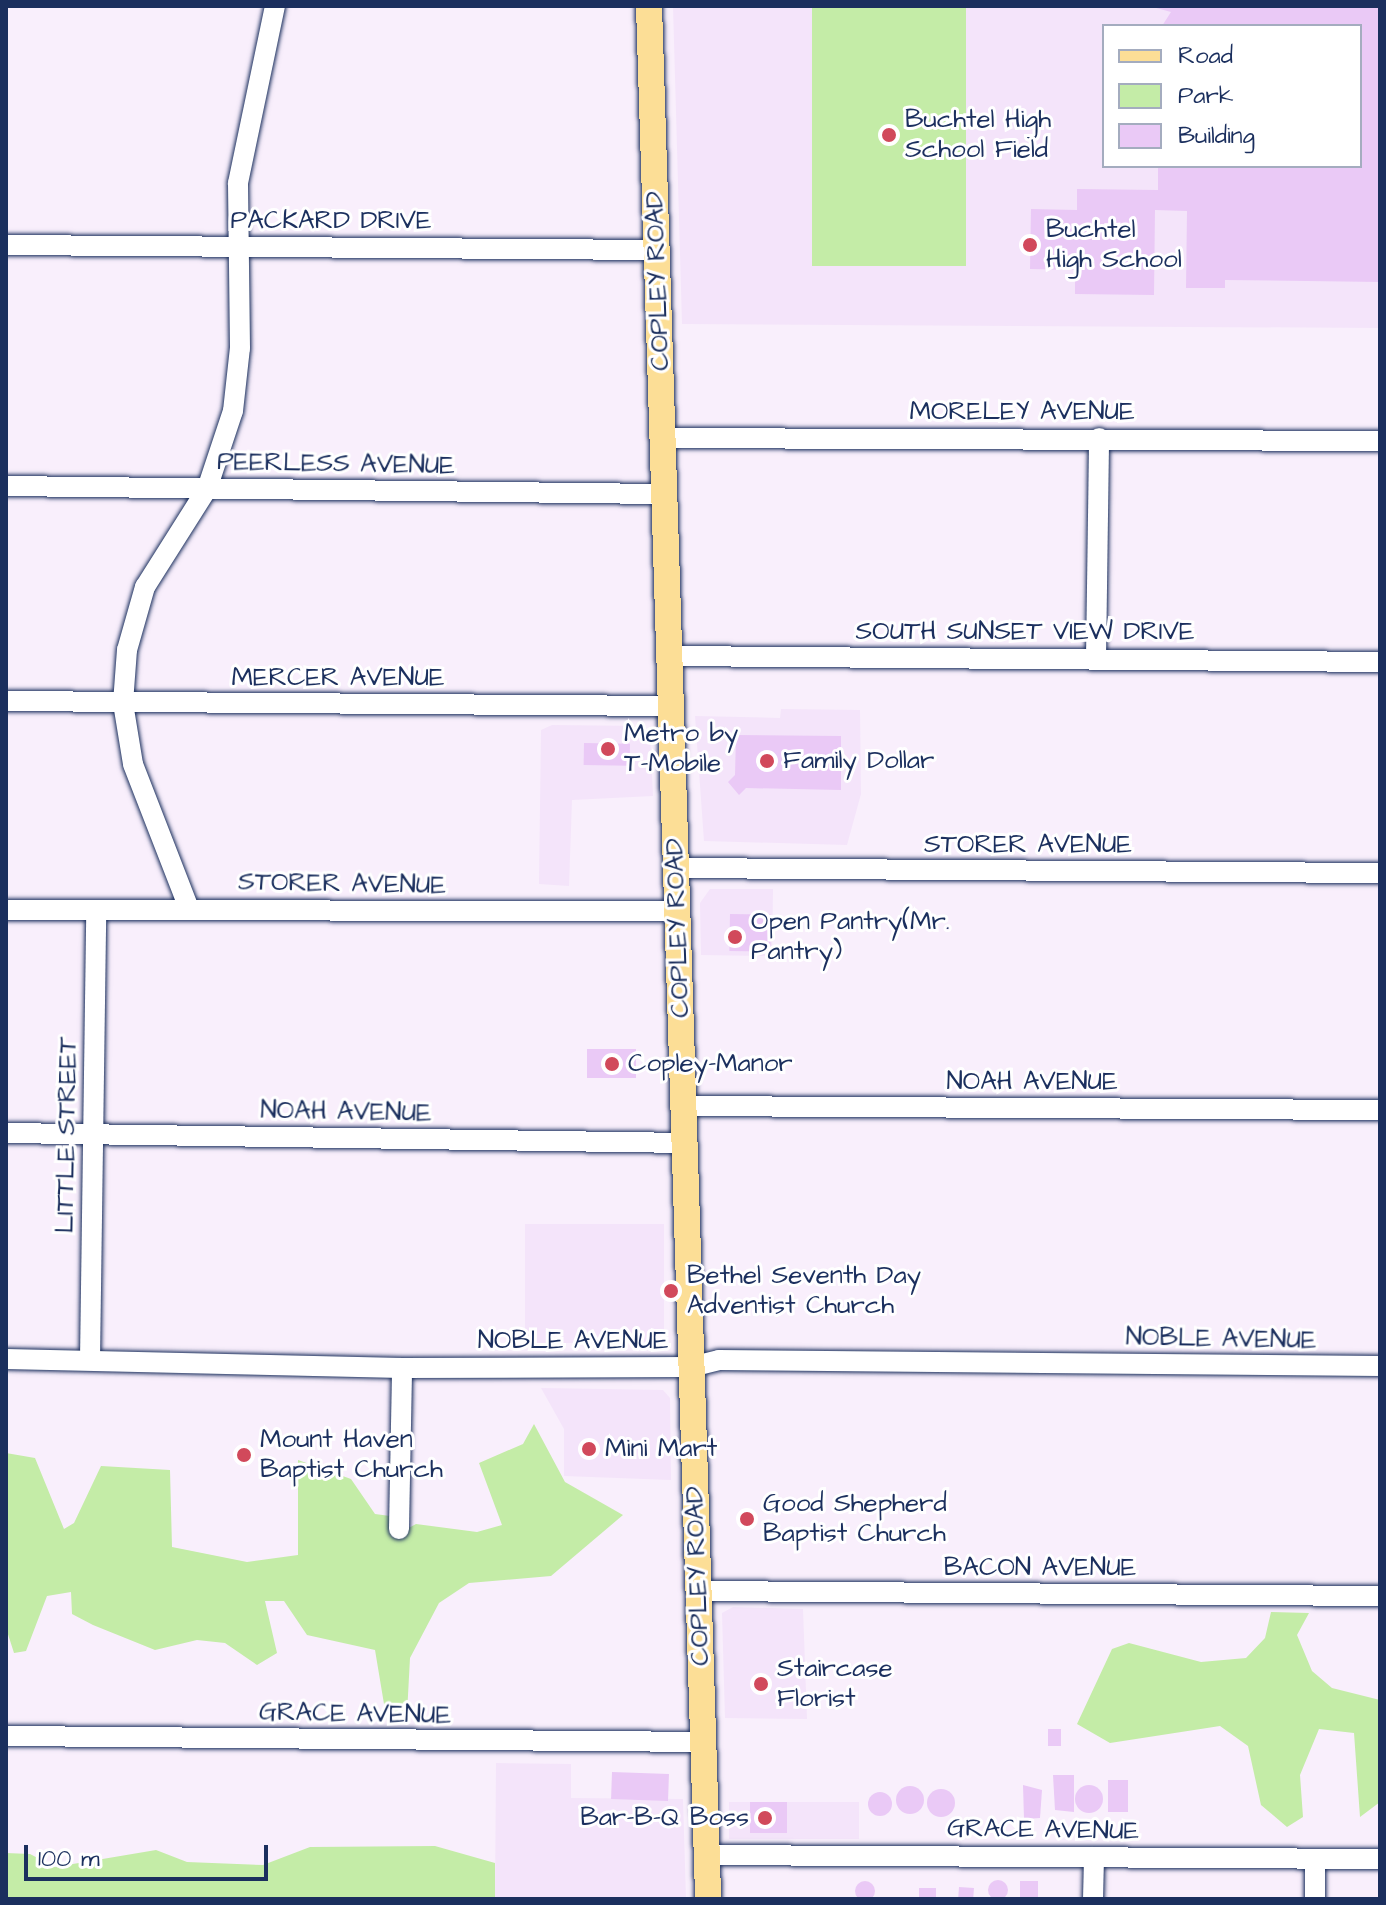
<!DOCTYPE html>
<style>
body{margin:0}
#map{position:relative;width:1386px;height:1905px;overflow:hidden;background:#f9effc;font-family:"Architects Daughter",sans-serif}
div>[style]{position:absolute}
.built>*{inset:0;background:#f4e4fa;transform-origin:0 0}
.green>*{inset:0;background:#c4eca7;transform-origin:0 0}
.building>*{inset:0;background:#eac9f6;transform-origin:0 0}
.round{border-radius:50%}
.roads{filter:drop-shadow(0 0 2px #1b2f5e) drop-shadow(0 0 2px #1b2f5e)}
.minor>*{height:20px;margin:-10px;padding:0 10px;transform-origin:10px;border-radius:10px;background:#fff}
.major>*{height:26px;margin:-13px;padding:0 13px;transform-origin:13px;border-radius:13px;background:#fcde96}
.dots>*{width:22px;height:22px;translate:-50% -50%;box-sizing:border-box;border:4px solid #fff;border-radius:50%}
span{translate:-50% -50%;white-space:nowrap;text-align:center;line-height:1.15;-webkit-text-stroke:6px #fff;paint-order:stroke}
.poi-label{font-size:26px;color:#1b2f5e}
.left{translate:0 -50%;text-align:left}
.right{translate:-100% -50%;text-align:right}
.street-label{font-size:26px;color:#1b2f5e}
.frame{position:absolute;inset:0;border:8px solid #1b2f5e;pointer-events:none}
.legend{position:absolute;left:1102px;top:24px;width:260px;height:144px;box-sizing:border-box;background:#fff;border:2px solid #a4acbf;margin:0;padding:10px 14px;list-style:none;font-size:24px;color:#1b2f5e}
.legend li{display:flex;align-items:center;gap:16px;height:40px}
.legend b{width:40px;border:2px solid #a4acbf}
.scale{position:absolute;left:24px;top:1845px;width:244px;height:36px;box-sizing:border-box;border:4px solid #1b2f5e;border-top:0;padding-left:10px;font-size:24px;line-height:28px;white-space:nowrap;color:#1b2f5e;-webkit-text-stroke:6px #fff;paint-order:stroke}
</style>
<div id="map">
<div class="built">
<i style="clip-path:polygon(evenodd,673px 6px,1380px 6px,1380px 328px,682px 324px,673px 6px,1104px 26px,1360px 26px,1360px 166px,1104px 166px,1104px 26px)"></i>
<i style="clip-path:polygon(781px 709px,860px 710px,861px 794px,847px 845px,704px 841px,695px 716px,780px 718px)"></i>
<i style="clip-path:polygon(552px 725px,641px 726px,650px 734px,653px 796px,572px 800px,569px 886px,539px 884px,541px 730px)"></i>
<i style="clip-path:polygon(710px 889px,773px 889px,772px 956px,701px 955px,700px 903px)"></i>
<i style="left:525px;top:1224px;width:139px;height:119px"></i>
<i style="clip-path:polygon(541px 1388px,663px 1390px,670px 1398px,671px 1480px,564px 1476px,564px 1429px)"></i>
<i style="clip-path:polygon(733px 1607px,803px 1609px,807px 1719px,725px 1718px,722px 1613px)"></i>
<i style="clip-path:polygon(496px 1763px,571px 1764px,571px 1798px,683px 1799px,686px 1899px,495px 1899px)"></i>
<i style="left:729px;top:1802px;width:130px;height:37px"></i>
</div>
<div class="green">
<i style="left:812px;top:6px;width:154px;height:260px"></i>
<i style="clip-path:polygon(534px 1424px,565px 1482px,623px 1515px,551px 1576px,469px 1583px,439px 1603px,410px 1658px,407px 1714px,385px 1710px,375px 1650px,307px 1635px,284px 1601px,265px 1601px,277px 1653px,257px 1665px,225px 1643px,197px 1640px,155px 1650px,93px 1625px,72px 1614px,71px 1592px,47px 1596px,26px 1651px,14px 1653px,6px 1628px,6px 1453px,35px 1458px,64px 1529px,74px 1523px,101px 1466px,170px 1470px,172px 1547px,247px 1562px,298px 1555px,298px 1460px,351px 1479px,375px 1514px,390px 1516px,392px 1537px,416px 1524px,477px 1532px,502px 1525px,479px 1463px,523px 1444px)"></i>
<i style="clip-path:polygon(1271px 1612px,1309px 1613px,1297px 1635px,1312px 1671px,1332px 1688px,1380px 1700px,1380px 1802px,1360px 1817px,1354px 1733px,1319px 1729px,1300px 1775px,1303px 1817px,1287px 1827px,1261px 1805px,1248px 1746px,1220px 1726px,1110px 1743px,1077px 1724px,1112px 1649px,1129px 1643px,1201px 1662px,1246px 1658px,1265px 1638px)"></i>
<i style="clip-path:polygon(435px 1846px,495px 1863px,495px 1899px,6px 1899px,6px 1853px,30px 1854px,55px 1867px,156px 1850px,187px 1862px,263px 1865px,310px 1847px)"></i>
</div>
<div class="building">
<i style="clip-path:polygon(1149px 6px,1379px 6px,1380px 282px,1225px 280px,1225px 288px,1186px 288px,1187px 211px,1155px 210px,1154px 295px,1075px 294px,1075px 270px,1030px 269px,1031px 209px,1077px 210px,1077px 189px,1158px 190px,1158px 166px,1360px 166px,1360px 26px,1162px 26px,1171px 12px)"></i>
<i style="clip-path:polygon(736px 735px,841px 736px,841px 790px,746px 788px,739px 795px,728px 782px,735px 775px)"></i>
<i style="left:584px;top:743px;width:46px;height:22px;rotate:1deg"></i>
<i style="left:730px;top:914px;width:41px;height:37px;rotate:1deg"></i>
<i style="left:587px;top:1049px;width:49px;height:29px"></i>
<i style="left:1048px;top:1729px;width:13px;height:17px"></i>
<i style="left:612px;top:1772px;width:57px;height:27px;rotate:2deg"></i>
<i style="clip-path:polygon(1053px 1775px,1074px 1775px,1074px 1812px,1055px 1810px)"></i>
<i style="left:1108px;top:1780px;width:20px;height:32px"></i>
<i style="clip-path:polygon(1023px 1785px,1042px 1790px,1040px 1818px,1024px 1819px)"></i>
<i class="round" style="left:1075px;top:1785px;width:28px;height:28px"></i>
<i class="round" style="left:896px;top:1786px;width:28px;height:28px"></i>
<i class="round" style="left:927px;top:1789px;width:28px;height:28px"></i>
<i class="round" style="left:868px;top:1792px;width:24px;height:24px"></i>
<i style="left:750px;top:1802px;width:37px;height:31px"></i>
<i class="round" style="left:988px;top:1880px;width:20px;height:20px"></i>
<i style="left:1020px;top:1881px;width:18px;height:18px"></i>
<i class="round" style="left:855px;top:1881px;width:20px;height:20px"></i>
<i style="left:959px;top:1887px;width:15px;height:12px;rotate:4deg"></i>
<i style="left:919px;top:1888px;width:17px;height:11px"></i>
</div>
<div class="roads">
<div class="minor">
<i style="left:6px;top:245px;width:650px;rotate:0.44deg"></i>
<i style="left:664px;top:438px;width:716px;rotate:0.24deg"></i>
<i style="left:6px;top:486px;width:659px;rotate:0.7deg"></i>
<i style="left:670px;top:656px;width:710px;rotate:0.48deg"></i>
<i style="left:1096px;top:659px;width:221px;rotate:-89.2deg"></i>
<i style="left:6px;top:701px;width:664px;rotate:0.43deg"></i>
<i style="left:676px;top:868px;width:704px;rotate:0.41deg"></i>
<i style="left:188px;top:906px;width:152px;rotate:-111.2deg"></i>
<i style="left:133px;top:764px;width:62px;rotate:-99.3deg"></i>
<i style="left:123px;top:703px;width:53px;rotate:-85.7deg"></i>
<i style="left:127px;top:650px;width:66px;rotate:-74.1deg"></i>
<i style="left:145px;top:587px;width:116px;rotate:-57.7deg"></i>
<i style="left:207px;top:489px;width:82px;rotate:-71.6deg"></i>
<i style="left:233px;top:411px;width:63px;rotate:-83.7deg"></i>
<i style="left:240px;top:348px;width:165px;rotate:-90.7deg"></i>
<i style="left:238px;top:183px;width:181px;rotate:-78.2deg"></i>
<i style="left:6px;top:910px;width:671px;rotate:0.09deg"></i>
<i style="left:684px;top:1106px;width:696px;rotate:0.33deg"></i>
<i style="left:6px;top:1133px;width:679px;rotate:0.84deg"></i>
<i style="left:6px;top:1359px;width:396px;rotate:1.3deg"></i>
<i style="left:402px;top:1368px;width:289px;rotate:-0.2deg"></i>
<i style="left:691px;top:1367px;width:29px;rotate:-14deg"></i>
<i style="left:719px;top:1360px;width:661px;rotate:0.52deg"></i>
<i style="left:90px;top:1360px;width:448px;rotate:-89.2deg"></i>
<i style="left:399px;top:1529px;width:161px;rotate:-88.9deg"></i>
<i style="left:699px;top:1591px;width:681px;rotate:0.42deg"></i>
<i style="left:6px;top:1736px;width:697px;rotate:0.49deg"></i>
<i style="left:706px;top:1855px;width:674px;rotate:0.34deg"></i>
<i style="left:1315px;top:1859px;width:40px;rotate:90deg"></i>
<i style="left:1093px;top:1899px;width:42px;rotate:-88.6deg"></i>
</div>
<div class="major">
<i style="left:649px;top:6px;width:1894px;rotate:88.21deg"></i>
</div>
</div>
<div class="dots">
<i style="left:889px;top:135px;background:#d1495b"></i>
<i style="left:1030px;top:245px;background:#d1495b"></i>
<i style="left:608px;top:749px;background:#d1495b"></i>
<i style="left:767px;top:761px;background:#d1495b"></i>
<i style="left:735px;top:937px;background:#d1495b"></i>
<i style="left:612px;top:1064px;background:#d1495b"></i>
<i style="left:671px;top:1291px;background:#d1495b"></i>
<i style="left:589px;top:1449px;background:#d1495b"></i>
<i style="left:244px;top:1455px;background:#d1495b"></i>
<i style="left:747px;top:1519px;background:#d1495b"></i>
<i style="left:761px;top:1684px;background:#d1495b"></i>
<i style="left:765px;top:1818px;background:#d1495b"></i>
</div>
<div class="poi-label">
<span class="left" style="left:905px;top:135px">Buchtel High<br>School Field</span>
<span class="left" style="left:1046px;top:245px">Buchtel<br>High School</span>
<span class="left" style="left:624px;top:749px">Metro by<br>T-Mobile</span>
<span class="left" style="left:783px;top:761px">Family Dollar</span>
<span class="left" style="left:751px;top:937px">Open Pantry(Mr.<br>Pantry)</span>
<span class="left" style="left:628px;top:1064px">Copley-Manor</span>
<span class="left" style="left:687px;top:1291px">Bethel Seventh Day<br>Adventist Church</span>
<span class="left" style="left:260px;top:1455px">Mount Haven<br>Baptist Church</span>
<span class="left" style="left:605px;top:1449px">Mini Mart</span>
<span class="left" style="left:763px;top:1519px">Good Shepherd<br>Baptist Church</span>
<span class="left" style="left:777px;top:1684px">Staircase<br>Florist</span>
<span class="right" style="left:749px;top:1818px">Bar-B-Q Boss</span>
</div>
<div class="street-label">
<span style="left:331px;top:221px">PACKARD DRIVE</span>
<span style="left:658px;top:281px;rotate:-92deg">COPLEY ROAD</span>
<span style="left:1022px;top:412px">MORELEY AVENUE</span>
<span style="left:336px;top:464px;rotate:1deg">PEERLESS AVENUE</span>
<span style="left:1025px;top:632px">SOUTH SUNSET VIEW DRIVE</span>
<span style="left:338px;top:678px">MERCER AVENUE</span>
<span style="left:1028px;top:845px">STORER AVENUE</span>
<span style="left:342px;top:884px;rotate:1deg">STORER AVENUE</span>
<span style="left:678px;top:928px;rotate:-92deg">COPLEY ROAD</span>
<span style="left:1032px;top:1082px">NOAH AVENUE</span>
<span style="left:346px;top:1112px;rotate:1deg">NOAH AVENUE</span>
<span style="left:67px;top:1135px;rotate:-89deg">LITTLE STREET</span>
<span style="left:1221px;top:1339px;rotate:1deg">NOBLE AVENUE</span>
<span style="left:573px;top:1341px">NOBLE AVENUE</span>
<span style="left:1040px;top:1568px">BACON AVENUE</span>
<span style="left:698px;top:1576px;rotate:-92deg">COPLEY ROAD</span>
<span style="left:355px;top:1714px;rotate:1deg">GRACE AVENUE</span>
<span style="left:1043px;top:1830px;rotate:1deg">GRACE AVENUE</span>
</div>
<div class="frame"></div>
<ul class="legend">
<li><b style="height:10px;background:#fcde96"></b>Road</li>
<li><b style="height:22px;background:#c4eca7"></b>Park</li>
<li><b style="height:22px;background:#eac9f6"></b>Building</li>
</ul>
<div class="scale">100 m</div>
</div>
